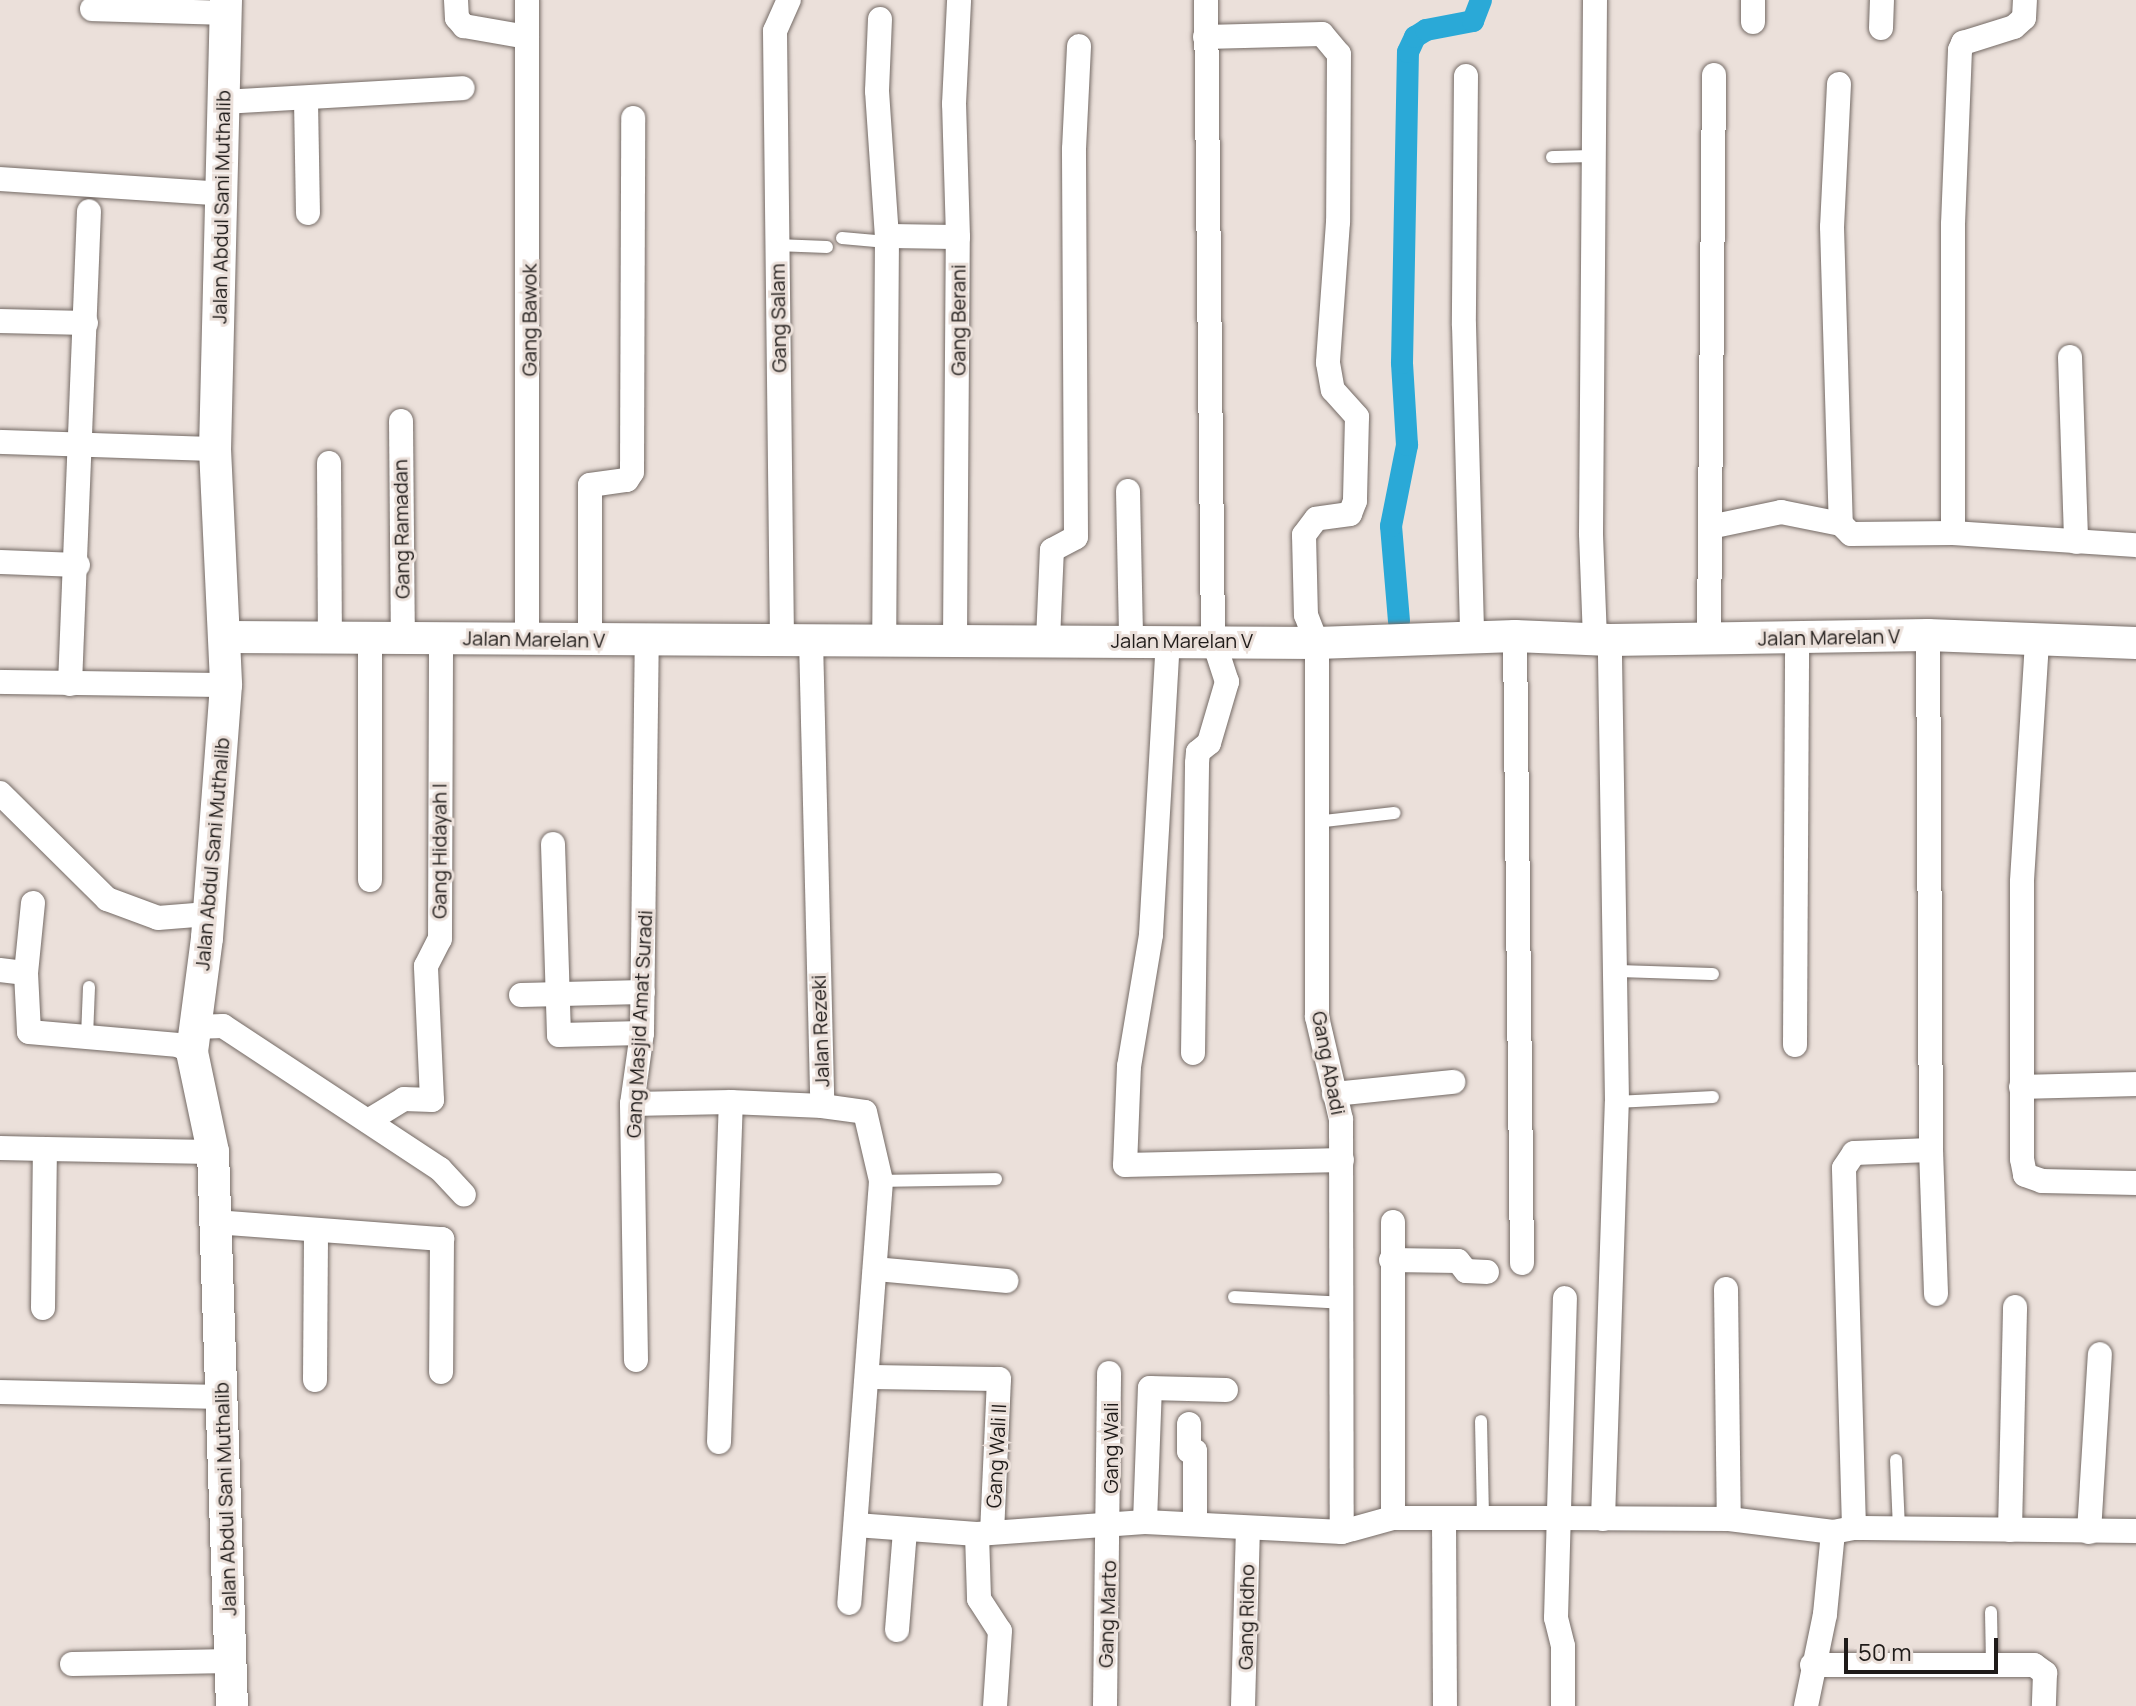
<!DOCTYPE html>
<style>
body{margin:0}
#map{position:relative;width:2136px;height:1706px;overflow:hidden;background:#ebe0da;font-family:Manrope,sans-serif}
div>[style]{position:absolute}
.canal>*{height:22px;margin:-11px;padding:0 11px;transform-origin:11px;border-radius:11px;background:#2aa9d7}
.roads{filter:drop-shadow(0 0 2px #746a65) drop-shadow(0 0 2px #746a65)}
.lane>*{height:12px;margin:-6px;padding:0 6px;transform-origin:6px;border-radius:6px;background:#fff}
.street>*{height:24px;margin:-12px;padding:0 12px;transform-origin:12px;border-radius:12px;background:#fff}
.secondary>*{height:32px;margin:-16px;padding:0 16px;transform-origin:16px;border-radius:16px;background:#fff}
span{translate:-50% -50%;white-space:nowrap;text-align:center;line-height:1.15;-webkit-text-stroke:6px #ebe0da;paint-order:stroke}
.street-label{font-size:20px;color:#1f1b19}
.scale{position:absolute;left:1844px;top:1638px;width:154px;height:36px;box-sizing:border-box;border:4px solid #1f1b19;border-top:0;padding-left:10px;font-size:24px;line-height:28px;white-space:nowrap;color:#1f1b19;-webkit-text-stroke:6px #ebe0da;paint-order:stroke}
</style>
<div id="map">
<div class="canal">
<i style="left:1399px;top:621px;width:95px;rotate:-94.8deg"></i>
<i style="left:1391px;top:526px;width:83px;rotate:-78.8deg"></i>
<i style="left:1407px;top:445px;width:82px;rotate:-93.5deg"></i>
<i style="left:1402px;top:363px;width:311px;rotate:-88.9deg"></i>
<i style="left:1408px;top:52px;width:17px;rotate:-65deg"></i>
<i style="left:1415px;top:37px;width:13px;rotate:-32deg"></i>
<i style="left:1426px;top:30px;width:48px;rotate:-10.8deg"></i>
<i style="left:1473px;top:21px;width:22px;rotate:-69deg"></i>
</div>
<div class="roads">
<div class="lane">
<i style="left:1552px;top:157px;width:42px;rotate:-1.4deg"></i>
<i style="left:842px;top:238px;width:45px;rotate:5.1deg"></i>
<i style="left:776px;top:245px;width:51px;rotate:2.2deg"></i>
<i style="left:1315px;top:822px;width:80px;rotate:-6.5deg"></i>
<i style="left:1617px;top:971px;width:96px;rotate:1.8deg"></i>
<i style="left:87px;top:1037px;width:50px;rotate:-87.7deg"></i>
<i style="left:1617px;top:1102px;width:96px;rotate:-3deg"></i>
<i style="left:881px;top:1181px;width:115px;rotate:-1deg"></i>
<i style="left:1234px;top:1297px;width:111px;rotate:3.1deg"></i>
<i style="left:1481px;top:1421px;width:97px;rotate:88.8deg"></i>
<i style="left:1896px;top:1460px;width:69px;rotate:87.5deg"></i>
<i style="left:1991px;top:1612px;width:53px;rotate:88.9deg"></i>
</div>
<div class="street">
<i style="left:456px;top:0;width:18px;rotate:87deg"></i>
<i style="left:457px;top:18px;width:11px;rotate:49deg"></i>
<i style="left:464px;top:26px;width:64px;rotate:9.9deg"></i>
<i style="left:1753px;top:0;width:22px;rotate:90deg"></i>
<i style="left:92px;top:9px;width:133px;rotate:1.7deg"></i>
<i style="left:880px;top:19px;width:72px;rotate:92.4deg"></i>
<i style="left:877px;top:91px;width:145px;rotate:86.1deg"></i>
<i style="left:887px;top:236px;width:403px;rotate:90.4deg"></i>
<i style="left:1881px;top:28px;width:28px;rotate:-88deg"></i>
<i style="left:1205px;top:37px;width:117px;rotate:-1.5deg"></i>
<i style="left:1322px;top:34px;width:26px;rotate:50deg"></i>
<i style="left:1339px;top:54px;width:168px;rotate:90.3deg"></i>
<i style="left:1338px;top:222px;width:141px;rotate:94.1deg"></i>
<i style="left:1328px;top:363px;width:27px;rotate:80deg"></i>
<i style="left:1333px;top:390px;width:36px;rotate:48deg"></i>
<i style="left:1357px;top:417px;width:84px;rotate:91.4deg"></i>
<i style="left:1355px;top:501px;width:14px;rotate:111deg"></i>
<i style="left:1350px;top:514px;width:34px;rotate:172deg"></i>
<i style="left:1316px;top:519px;width:20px;rotate:127deg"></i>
<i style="left:1304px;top:535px;width:80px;rotate:88.6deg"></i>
<i style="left:1306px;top:615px;width:30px;rotate:69deg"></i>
<i style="left:1317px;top:643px;width:374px;rotate:90deg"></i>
<i style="left:1317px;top:1017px;width:105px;rotate:76.8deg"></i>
<i style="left:1341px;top:1119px;width:413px;rotate:89.9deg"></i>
<i style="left:1466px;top:76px;width:249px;rotate:90.5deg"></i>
<i style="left:1464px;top:325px;width:314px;rotate:88.5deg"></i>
<i style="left:1839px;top:84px;width:143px;rotate:92.8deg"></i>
<i style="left:1832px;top:227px;width:297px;rotate:88.3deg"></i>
<i style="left:306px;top:100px;width:113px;rotate:89deg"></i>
<i style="left:222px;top:102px;width:241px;rotate:-3.3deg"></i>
<i style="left:0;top:179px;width:224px;rotate:3.8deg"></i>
<i style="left:887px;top:236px;width:71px;rotate:0.8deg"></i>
<i style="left:0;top:321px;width:86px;rotate:1.3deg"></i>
<i style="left:2070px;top:357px;width:185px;rotate:88.1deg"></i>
<i style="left:401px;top:421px;width:217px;rotate:89.5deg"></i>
<i style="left:0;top:442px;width:215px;rotate:1.9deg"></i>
<i style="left:329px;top:463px;width:174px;rotate:89.7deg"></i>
<i style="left:1128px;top:491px;width:149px;rotate:88.8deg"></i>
<i style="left:1710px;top:527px;width:73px;rotate:-11.9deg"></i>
<i style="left:1781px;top:512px;width:61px;rotate:11.3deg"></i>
<i style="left:1841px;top:524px;width:14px;rotate:45deg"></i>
<i style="left:1851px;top:534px;width:102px;rotate:-0.6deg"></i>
<i style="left:1953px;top:533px;width:183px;rotate:3.8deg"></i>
<i style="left:1953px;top:533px;width:309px;rotate:-90deg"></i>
<i style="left:1953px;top:224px;width:174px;rotate:-87.7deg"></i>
<i style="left:1960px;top:50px;width:8px;rotate:-67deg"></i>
<i style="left:1963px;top:43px;width:53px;rotate:-17.4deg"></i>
<i style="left:2014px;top:27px;width:13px;rotate:-42deg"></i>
<i style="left:2024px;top:18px;width:18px;rotate:-87deg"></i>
<i style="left:0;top:562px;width:78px;rotate:2.2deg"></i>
<i style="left:1515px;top:636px;width:627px;rotate:89.36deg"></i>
<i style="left:1709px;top:637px;width:562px;rotate:-89.49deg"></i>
<i style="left:1168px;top:639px;width:296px;rotate:93.3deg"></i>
<i style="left:1151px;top:935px;width:133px;rotate:99.5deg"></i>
<i style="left:1129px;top:1066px;width:99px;rotate:92.3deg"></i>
<i style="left:1125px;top:1165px;width:217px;rotate:-1.3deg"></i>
<i style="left:1595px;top:639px;width:106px;rotate:-92.2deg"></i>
<i style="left:1591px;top:533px;width:533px;rotate:-89.57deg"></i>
<i style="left:527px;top:640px;width:640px;rotate:-90deg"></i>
<i style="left:590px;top:640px;width:155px;rotate:-90deg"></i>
<i style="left:590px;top:485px;width:37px;rotate:-8deg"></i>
<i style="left:627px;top:480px;width:9px;rotate:-58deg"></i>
<i style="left:632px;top:472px;width:354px;rotate:-89.8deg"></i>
<i style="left:782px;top:640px;width:609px;rotate:-90.66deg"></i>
<i style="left:775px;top:31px;width:34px;rotate:-66deg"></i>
<i style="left:811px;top:640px;width:466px;rotate:88.6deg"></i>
<i style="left:822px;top:1106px;width:43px;rotate:7.9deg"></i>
<i style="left:865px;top:1112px;width:71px;rotate:76.9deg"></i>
<i style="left:881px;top:1181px;width:423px;rotate:94.3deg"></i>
<i style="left:955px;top:640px;width:403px;rotate:-89.6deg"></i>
<i style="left:958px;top:237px;width:133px;rotate:-91.7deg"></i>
<i style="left:954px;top:104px;width:104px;rotate:-87.2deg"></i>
<i style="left:1048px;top:640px;width:90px;rotate:-87.5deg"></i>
<i style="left:1052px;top:550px;width:27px;rotate:-28deg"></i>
<i style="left:1076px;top:537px;width:388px;rotate:-90.3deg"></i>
<i style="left:1074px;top:149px;width:103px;rotate:-87.2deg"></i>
<i style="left:2037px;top:642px;width:240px;rotate:93.6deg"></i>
<i style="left:2022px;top:882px;width:277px;rotate:90deg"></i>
<i style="left:2022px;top:1159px;width:16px;rotate:79deg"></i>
<i style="left:2025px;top:1175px;width:18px;rotate:19deg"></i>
<i style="left:2042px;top:1181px;width:94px;rotate:1.2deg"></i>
<i style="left:0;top:682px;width:226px;rotate:0.8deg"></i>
<i style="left:70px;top:684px;width:473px;rotate:-87.7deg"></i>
<i style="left:0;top:793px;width:151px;rotate:44.7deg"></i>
<i style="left:107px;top:899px;width:54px;rotate:20.4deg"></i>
<i style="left:158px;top:918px;width:50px;rotate:-4.6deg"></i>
<i style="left:553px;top:844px;width:191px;rotate:88.2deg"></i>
<i style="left:559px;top:1035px;width:83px;rotate:-1.4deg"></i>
<i style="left:370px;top:880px;width:242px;rotate:-90deg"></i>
<i style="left:33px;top:903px;width:70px;rotate:95.7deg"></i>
<i style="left:26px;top:973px;width:59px;rotate:87.1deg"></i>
<i style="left:29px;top:1032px;width:150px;rotate:5deg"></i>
<i style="left:178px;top:1045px;width:16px;rotate:27deg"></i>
<i style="left:0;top:970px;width:26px;rotate:7deg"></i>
<i style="left:521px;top:995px;width:122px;rotate:-1.4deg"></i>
<i style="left:195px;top:1027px;width:28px;rotate:-2deg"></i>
<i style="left:223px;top:1026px;width:260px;rotate:33.4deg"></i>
<i style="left:440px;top:1169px;width:35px;rotate:47deg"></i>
<i style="left:1795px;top:1045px;width:407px;rotate:-89.7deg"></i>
<i style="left:1193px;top:1053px;width:290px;rotate:-89.2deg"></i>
<i style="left:1197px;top:763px;width:11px;rotate:-85deg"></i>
<i style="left:1198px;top:752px;width:14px;rotate:-39deg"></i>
<i style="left:1209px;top:743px;width:64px;rotate:-73.6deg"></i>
<i style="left:1227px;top:682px;width:45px;rotate:-108deg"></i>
<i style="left:1213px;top:639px;width:639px;rotate:-90.63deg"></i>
<i style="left:2021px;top:1087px;width:115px;rotate:-1.5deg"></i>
<i style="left:1334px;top:1094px;width:120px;rotate:-5.8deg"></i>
<i style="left:632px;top:1104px;width:99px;rotate:-1.2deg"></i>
<i style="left:368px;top:1121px;width:42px;rotate:-31.4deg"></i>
<i style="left:404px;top:1099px;width:28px;rotate:2deg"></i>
<i style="left:432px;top:1100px;width:134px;rotate:-92.6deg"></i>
<i style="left:426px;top:966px;width:30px;rotate:-63deg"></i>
<i style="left:440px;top:939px;width:301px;rotate:-89.8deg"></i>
<i style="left:0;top:1148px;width:45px;rotate:1.3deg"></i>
<i style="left:1931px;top:1150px;width:144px;rotate:88deg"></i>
<i style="left:215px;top:1222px;width:228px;rotate:4.3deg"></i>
<i style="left:442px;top:1239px;width:133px;rotate:90.4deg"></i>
<i style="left:1393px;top:1222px;width:296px;rotate:90deg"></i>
<i style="left:1391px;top:1260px;width:67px;rotate:0.9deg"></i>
<i style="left:1458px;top:1261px;width:13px;rotate:51deg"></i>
<i style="left:1466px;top:1271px;width:21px;rotate:3deg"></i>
<i style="left:875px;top:1269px;width:132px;rotate:5.2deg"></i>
<i style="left:1726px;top:1289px;width:230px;rotate:89.3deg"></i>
<i style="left:43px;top:1308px;width:159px;rotate:-89.3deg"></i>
<i style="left:45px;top:1149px;width:168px;rotate:1deg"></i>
<i style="left:636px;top:1360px;width:256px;rotate:-90.9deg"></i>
<i style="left:632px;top:1104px;width:72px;rotate:-82deg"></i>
<i style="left:642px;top:1033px;width:393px;rotate:-89.3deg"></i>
<i style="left:869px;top:1377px;width:130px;rotate:0.9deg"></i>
<i style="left:999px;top:1379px;width:153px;rotate:92.6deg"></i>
<i style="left:315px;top:1380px;width:150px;rotate:-89.6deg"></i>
<i style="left:0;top:1392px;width:221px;rotate:1.3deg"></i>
<i style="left:1189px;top:1424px;width:27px;rotate:90deg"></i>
<i style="left:1189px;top:1451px;width:6px"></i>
<i style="left:1195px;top:1451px;width:73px;rotate:90deg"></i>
<i style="left:719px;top:1442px;width:340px;rotate:-88deg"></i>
<i style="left:731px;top:1102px;width:91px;rotate:2.5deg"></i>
<i style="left:1444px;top:1518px;width:188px;rotate:89.7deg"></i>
<i style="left:1603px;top:1519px;width:417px;rotate:-88.1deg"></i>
<i style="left:1617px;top:1102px;width:462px;rotate:-90.9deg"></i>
<i style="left:1145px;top:1522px;width:134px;rotate:-87.9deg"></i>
<i style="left:1150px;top:1388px;width:76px;rotate:1.5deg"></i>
<i style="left:856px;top:1525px;width:121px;rotate:4.3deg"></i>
<i style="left:977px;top:1534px;width:168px;rotate:-4.1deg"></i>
<i style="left:1145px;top:1522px;width:197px;rotate:2.9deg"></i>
<i style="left:1342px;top:1532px;width:53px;rotate:-15.4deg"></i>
<i style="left:1393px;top:1518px;width:165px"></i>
<i style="left:1558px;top:1518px;width:171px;rotate:0.3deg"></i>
<i style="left:1729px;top:1519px;width:105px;rotate:7.1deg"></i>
<i style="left:1833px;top:1532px;width:21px;rotate:-11deg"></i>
<i style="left:1854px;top:1528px;width:282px;rotate:0.6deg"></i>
<i style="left:1854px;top:1528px;width:360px;rotate:-91.6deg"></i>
<i style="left:1844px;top:1168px;width:18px;rotate:-56deg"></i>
<i style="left:1854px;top:1153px;width:77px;rotate:-2.2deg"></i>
<i style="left:1931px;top:1150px;width:515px;rotate:-90.33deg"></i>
<i style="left:2010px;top:1530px;width:223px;rotate:-88.7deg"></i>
<i style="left:2089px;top:1532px;width:178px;rotate:-86.5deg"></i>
<i style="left:977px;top:1534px;width:65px;rotate:88.2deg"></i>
<i style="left:979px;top:1599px;width:38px;rotate:57deg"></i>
<i style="left:1000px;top:1631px;width:75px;rotate:93.8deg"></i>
<i style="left:897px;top:1630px;width:99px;rotate:-85.4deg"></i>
<i style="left:72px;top:1664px;width:160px;rotate:-1.1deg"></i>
<i style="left:1812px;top:1665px;width:222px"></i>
<i style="left:2034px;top:1665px;width:14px;rotate:36deg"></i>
<i style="left:2045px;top:1673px;width:33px;rotate:92deg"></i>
<i style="left:1105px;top:1706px;width:333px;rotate:-89.3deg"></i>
<i style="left:1243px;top:1706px;width:177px;rotate:-88.4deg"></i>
<i style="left:1563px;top:1706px;width:60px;rotate:-90deg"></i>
<i style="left:1563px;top:1646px;width:29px;rotate:-104deg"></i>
<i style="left:1556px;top:1618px;width:320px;rotate:-88.4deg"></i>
<i style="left:1806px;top:1706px;width:94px;rotate:-78.3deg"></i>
<i style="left:1825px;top:1614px;width:82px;rotate:-84.4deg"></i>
</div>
<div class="secondary">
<i style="left:226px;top:0;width:449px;rotate:91.4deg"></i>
<i style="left:215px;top:449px;width:236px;rotate:87.3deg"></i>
<i style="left:226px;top:685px;width:254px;rotate:94.3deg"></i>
<i style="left:207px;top:938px;width:115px;rotate:97.5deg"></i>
<i style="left:192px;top:1052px;width:102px;rotate:78.1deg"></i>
<i style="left:213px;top:1152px;width:554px;rotate:88.04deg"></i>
<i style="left:227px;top:637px;width:1090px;rotate:0.32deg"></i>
<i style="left:1317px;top:643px;width:198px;rotate:-2deg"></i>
<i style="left:1515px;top:636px;width:95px;rotate:2.4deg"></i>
<i style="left:1610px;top:640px;width:318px;rotate:-0.9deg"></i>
<i style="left:1928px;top:635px;width:208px;rotate:2.2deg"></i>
</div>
</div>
<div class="street-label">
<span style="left:221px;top:207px;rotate:-89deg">Jalan Abdul Sani Muthalib</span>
<span style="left:778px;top:318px;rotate:-91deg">Gang Salam</span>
<span style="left:529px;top:320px;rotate:-90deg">Gang Bawok</span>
<span style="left:958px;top:320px;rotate:-90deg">Gang Berani</span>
<span style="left:401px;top:529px;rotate:-91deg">Gang Ramadan</span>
<span style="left:1829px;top:637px;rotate:-1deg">Jalan Marelan V</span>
<span style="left:534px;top:639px;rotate:1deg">Jalan Marelan V</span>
<span style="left:1182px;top:640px">Jalan Marelan V</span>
<span style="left:439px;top:851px;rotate:-90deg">Gang Hidayah I</span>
<span style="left:212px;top:854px;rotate:-85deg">Jalan Abdul Sani Muthalib</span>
<span style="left:639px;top:1024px;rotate:-87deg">Gang Masjid Amat Suradi</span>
<span style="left:820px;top:1031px;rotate:-92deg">Jalan Rezeki</span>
<span style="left:1329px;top:1063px;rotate:79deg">Gang Abadi</span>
<span style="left:1110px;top:1448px;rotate:-90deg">Gang Wali</span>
<span style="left:996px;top:1456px;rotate:-87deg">Gang Wali II</span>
<span style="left:225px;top:1499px;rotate:-92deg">Jalan Abdul Sani Muthalib</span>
<span style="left:1107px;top:1614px;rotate:-88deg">Gang Marto</span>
<span style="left:1246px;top:1617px;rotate:-89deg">Gang Ridho</span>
</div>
<div class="scale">50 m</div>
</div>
